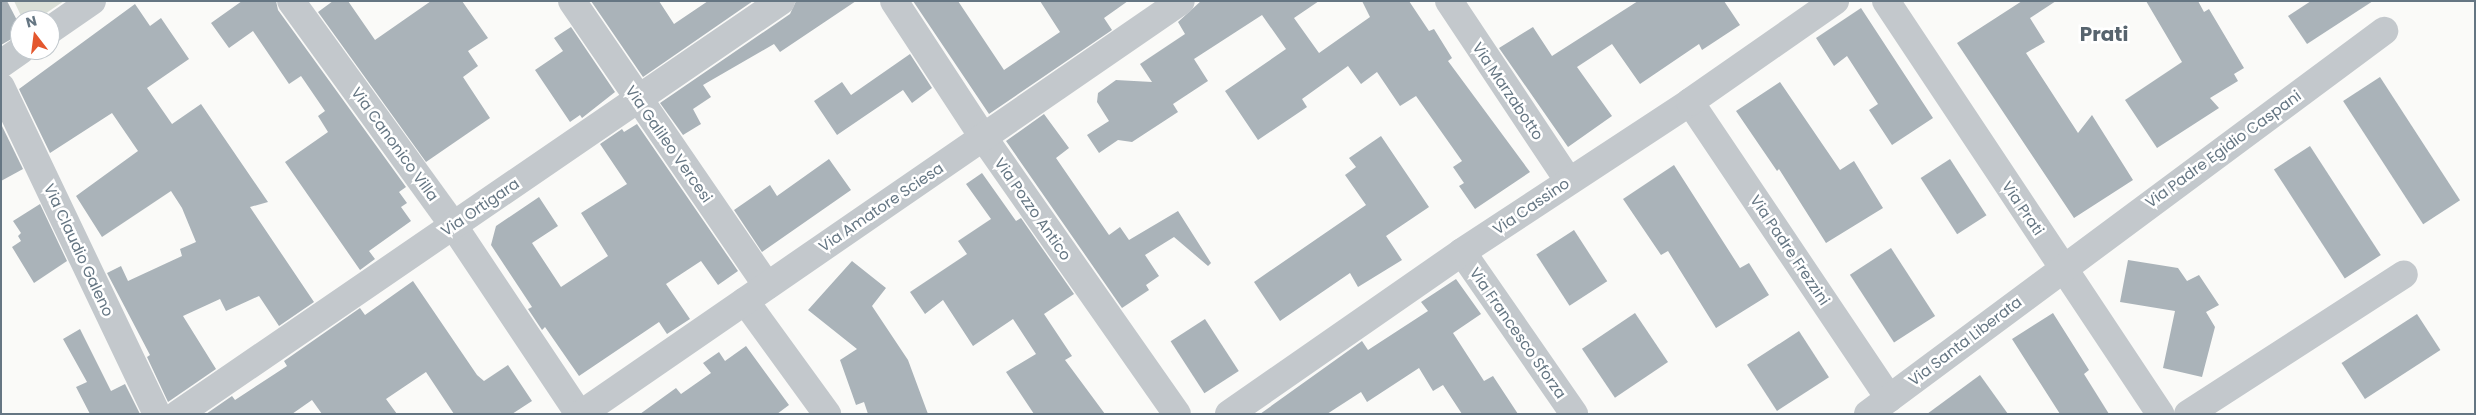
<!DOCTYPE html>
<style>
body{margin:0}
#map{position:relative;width:2476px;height:415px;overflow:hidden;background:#fafaf8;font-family:Poppins,sans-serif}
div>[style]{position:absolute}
.green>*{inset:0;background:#dadfd7}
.building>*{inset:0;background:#aab3b9;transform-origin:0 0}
.minor>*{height:28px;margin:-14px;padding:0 14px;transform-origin:14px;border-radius:14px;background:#c3c8cc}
span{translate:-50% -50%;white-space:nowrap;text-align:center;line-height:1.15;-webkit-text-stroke:5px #fff;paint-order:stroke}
.street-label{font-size:15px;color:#657683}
.district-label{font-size:20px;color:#57646e;font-weight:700}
.frame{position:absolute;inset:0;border:2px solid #657683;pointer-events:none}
.north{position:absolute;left:10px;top:10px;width:50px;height:50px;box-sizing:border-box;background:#fff;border:1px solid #c1c8cd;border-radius:50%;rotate:345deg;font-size:14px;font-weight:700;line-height:20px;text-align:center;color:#657683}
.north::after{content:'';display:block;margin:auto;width:18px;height:22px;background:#e4572e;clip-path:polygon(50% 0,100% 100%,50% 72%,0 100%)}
</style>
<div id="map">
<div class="green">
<i style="clip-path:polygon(14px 1px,64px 1px,36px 20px,23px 20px)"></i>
</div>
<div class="building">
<i style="clip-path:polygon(1px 1px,7px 1px,20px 26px,20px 34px,1px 45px)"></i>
<i style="clip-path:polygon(242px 1px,276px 1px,278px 10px,406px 187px,399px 192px,407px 203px,401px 207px,411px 221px,369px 251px,375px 259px,360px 270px,285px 162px,328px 132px,318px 116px,325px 111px,301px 76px,289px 84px,253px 31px,229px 48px,211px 23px)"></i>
<i style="clip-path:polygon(333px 1px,348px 1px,375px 40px,431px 1px,462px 1px,488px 38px,468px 51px,478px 66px,463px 77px,490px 118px,426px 162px,318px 12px)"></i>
<i style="clip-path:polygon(591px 1px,659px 1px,674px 24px,708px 1px,753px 1px,643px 77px)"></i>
<i style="clip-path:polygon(796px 1px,856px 1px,780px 52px,774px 44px,703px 85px,711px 97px,693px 109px,701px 124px,683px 135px,660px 103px,790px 14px)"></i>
<i style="clip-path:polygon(913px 1px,958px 1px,1004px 70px,1060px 32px,1040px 1px,1128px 1px,1104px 18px,1112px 30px,989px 114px)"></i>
<i style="clip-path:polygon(1201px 1px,1319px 1px,1294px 18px,1319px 53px,1370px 17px,1362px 1px,1409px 1px,1429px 31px,1434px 29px,1452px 58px,1448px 61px,1530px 172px,1475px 209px,1459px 186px,1464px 183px,1453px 167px,1462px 161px,1416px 96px,1400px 106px,1377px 72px,1361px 84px,1348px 66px,1302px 99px,1307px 107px,1258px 140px,1225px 91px,1286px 49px,1262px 15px,1194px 59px,1208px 81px,1173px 104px,1178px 112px,1132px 142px,1118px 140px,1099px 153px,1087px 135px,1109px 121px,1097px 102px,1098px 93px,1116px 80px,1152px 82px,1140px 64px,1185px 34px,1178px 22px)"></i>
<i style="clip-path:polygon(1638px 1px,1724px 1px,1740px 25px,1702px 50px,1699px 44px,1640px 84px,1612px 44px,1577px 67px,1612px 116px,1568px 147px,1499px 48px,1533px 27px,1552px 56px)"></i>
<i style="clip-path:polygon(2022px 1px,2056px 1px,2030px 18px,2045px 42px,2026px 53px,2078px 133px,2092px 115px,2133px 180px,2074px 218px,1957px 43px)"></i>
<i style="clip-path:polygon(2146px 1px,2198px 1px,2204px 12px,2209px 9px,2244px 68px,2234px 74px,2238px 81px,2210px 98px,2219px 108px,2157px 148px,2125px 100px,2182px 62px)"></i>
<i style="clip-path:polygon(2311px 1px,2373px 1px,2307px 44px,2288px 16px)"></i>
<i style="clip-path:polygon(135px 4px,150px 26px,161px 18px,189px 59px,147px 88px,172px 124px,201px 104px,268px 202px,250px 207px,314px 302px,279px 326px,259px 296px,226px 311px,220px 299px,183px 316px,216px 369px,168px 402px,147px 357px,150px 355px,107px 273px,121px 266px,128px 281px,182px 256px,180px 249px,196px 242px,182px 208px,171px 191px,102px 237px,76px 196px,138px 151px,112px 113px,50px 153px,19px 89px)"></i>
<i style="clip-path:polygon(1861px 8px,1933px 118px,1892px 145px,1869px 110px,1878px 104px,1847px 56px,1834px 66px,1816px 38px)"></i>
<i style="clip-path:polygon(571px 27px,615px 92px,582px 118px,580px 115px,570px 122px,535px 70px,563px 51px,554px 38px)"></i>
<i style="clip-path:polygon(910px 54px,932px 88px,912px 103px,903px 90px,837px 135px,814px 101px,842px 82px,851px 95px)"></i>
<i style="left:2380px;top:77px;width:147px;height:44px;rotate:57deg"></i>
<i style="clip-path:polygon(1780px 82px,1840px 170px,1854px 161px,1883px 208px,1826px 243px,1779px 169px,1777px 171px,1736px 111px)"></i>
<i style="clip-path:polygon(1044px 114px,1069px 148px,1056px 158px,1109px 235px,1120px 227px,1129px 240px,1178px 211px,1211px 263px,1208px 266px,1174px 237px,1145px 255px,1159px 276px,1146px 285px,1149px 290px,1122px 308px,1006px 141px)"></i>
<i style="clip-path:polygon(1px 124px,23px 169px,1px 181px)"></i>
<i style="clip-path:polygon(637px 124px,738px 271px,718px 285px,701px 261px,666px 284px,690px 319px,667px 334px,659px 322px,579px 376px,545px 327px,542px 330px,528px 309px,532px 307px,491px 245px,496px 226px,539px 197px,558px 226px,532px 243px,561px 287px,608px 256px,581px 213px,627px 184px,600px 144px,622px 129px,624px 132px)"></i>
<i style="clip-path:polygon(1381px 136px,1429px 207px,1386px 236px,1402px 260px,1358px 287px,1350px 273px,1280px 321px,1254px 282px,1366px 205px,1345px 175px,1356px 167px,1349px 158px)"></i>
<i style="left:2310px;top:146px;width:130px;height:43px;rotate:57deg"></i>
<i style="clip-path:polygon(829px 159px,851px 190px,762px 252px,734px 210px,770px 185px,777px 196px)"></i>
<i style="left:1950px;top:159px;width:67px;height:35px;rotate:57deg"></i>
<i style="clip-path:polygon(1674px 165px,1740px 268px,1749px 263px,1769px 295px,1716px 328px,1668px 251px,1661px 255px,1623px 199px)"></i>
<i style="clip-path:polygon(982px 173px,1016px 221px,1021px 218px,1074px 294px,1044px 314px,1072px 356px,1065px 360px,1105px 414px,1034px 414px,1006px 372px,1036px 354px,1013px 319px,973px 346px,943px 300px,925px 314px,910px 292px,967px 254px,958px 241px,991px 219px,966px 184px)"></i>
<i style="clip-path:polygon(40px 204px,67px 261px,34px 283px,12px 247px,21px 241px,18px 236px,21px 233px,13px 221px)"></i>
<i style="left:1574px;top:230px;width:61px;height:45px;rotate:57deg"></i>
<i style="left:1891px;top:248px;width:81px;height:49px;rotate:57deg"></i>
<i style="clip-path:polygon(2128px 260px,2178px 268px,2187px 281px,2199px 275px,2219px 305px,2206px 312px,2215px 327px,2202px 377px,2163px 368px,2175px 311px,2120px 302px)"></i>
<i style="clip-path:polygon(852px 261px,886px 288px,872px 306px,908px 360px,928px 414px,868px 414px,864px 402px,856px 405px,840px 360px,857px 349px,808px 310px)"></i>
<i style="clip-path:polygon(1456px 279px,1481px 314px,1453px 333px,1484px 381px,1493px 376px,1518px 414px,1462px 414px,1443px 385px,1433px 391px,1419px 368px,1367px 402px,1361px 392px,1327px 414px,1260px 414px,1362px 341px,1368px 350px,1428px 311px,1421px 302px)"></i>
<i style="clip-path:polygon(413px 281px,477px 375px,484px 381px,508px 365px,532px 401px,512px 414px,454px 414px,426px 372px,386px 399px,397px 414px,322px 414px,312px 400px,292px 414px,206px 414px,232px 396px,235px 400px,287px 366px,284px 361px,360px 308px,365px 315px)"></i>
<i style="left:1635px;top:313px;width:59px;height:64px;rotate:56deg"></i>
<i style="clip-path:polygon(2053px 313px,2089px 370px,2084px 374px,2109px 414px,2060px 414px,2012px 339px)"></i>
<i style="left:2417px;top:314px;width:43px;height:90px;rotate:57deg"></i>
<i style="left:1205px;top:319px;width:62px;height:41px;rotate:57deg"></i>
<i style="clip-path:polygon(80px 329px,111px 391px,125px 384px,140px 414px,90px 414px,76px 387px,87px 382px,63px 339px)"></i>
<i style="left:1799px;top:331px;width:55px;height:62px;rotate:57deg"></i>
<i style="clip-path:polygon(746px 346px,789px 405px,777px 414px,640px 414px,676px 388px,681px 394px,711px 373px,703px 363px,719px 352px,725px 361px)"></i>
<i style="clip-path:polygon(1980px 375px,2008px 414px,1927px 414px)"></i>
</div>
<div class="minor">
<i style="left:291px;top:1px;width:276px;rotate:54.1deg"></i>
<i style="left:453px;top:225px;width:227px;rotate:56.3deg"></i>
<i style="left:572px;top:1px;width:345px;rotate:55.6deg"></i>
<i style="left:894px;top:1px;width:163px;rotate:56.8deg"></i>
<i style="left:983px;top:137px;width:338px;rotate:55deg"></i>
<i style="left:1449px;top:1px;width:215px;rotate:56.4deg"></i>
<i style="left:1886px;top:1px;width:496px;rotate:56.4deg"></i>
<i style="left:50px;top:30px;width:51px;rotate:-34.6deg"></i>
<i style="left:1px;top:64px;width:24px;rotate:-35deg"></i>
<i style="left:1px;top:87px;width:362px;rotate:64.5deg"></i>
<i style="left:1690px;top:102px;width:357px;rotate:56.1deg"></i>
<i style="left:1462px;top:252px;width:197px;rotate:55.3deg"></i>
<i style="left:745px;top:301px;width:140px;rotate:54deg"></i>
<i style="left:178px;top:414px;width:731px;rotate:-34.41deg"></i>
<i style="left:581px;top:414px;width:728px;rotate:-34.54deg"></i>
<i style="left:1229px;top:414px;width:284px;rotate:-34.8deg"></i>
<i style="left:1462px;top:252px;width:273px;rotate:-33.3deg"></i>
<i style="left:1690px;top:102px;width:177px;rotate:-34.9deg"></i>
<i style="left:1868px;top:414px;width:643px;rotate:-36.58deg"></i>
<i style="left:2188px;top:414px;width:257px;rotate:-32.9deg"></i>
</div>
<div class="street-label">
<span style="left:1508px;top:91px;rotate:56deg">Via Marzabotto</span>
<span style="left:395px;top:144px;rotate:54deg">Via Canonico Villa</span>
<span style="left:669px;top:144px;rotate:55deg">Via Galileo Vercesi</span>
<span style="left:2223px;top:149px;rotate:-36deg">Via Padre Egidio Caspani</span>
<span style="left:1531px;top:206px;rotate:-34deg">Via Cassino</span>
<span style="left:480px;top:207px;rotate:-34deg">Via Ortigara</span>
<span style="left:881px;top:207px;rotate:-34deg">Via Amatore Sciesa</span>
<span style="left:2023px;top:208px;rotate:56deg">Via Prati</span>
<span style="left:1033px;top:209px;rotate:55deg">Via Pozzo Antico</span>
<span style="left:79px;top:250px;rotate:65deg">Via Claudio Galeno</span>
<span style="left:1790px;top:250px;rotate:56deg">Via Padre Frezzini</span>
<span style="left:1518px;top:333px;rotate:55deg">Via Francesco Sforza</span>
<span style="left:1965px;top:341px;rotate:-37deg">Via Santa Liberata</span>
</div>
<div class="district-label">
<span style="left:2104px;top:34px">Prati</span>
</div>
<div class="frame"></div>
<div class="north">N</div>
</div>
